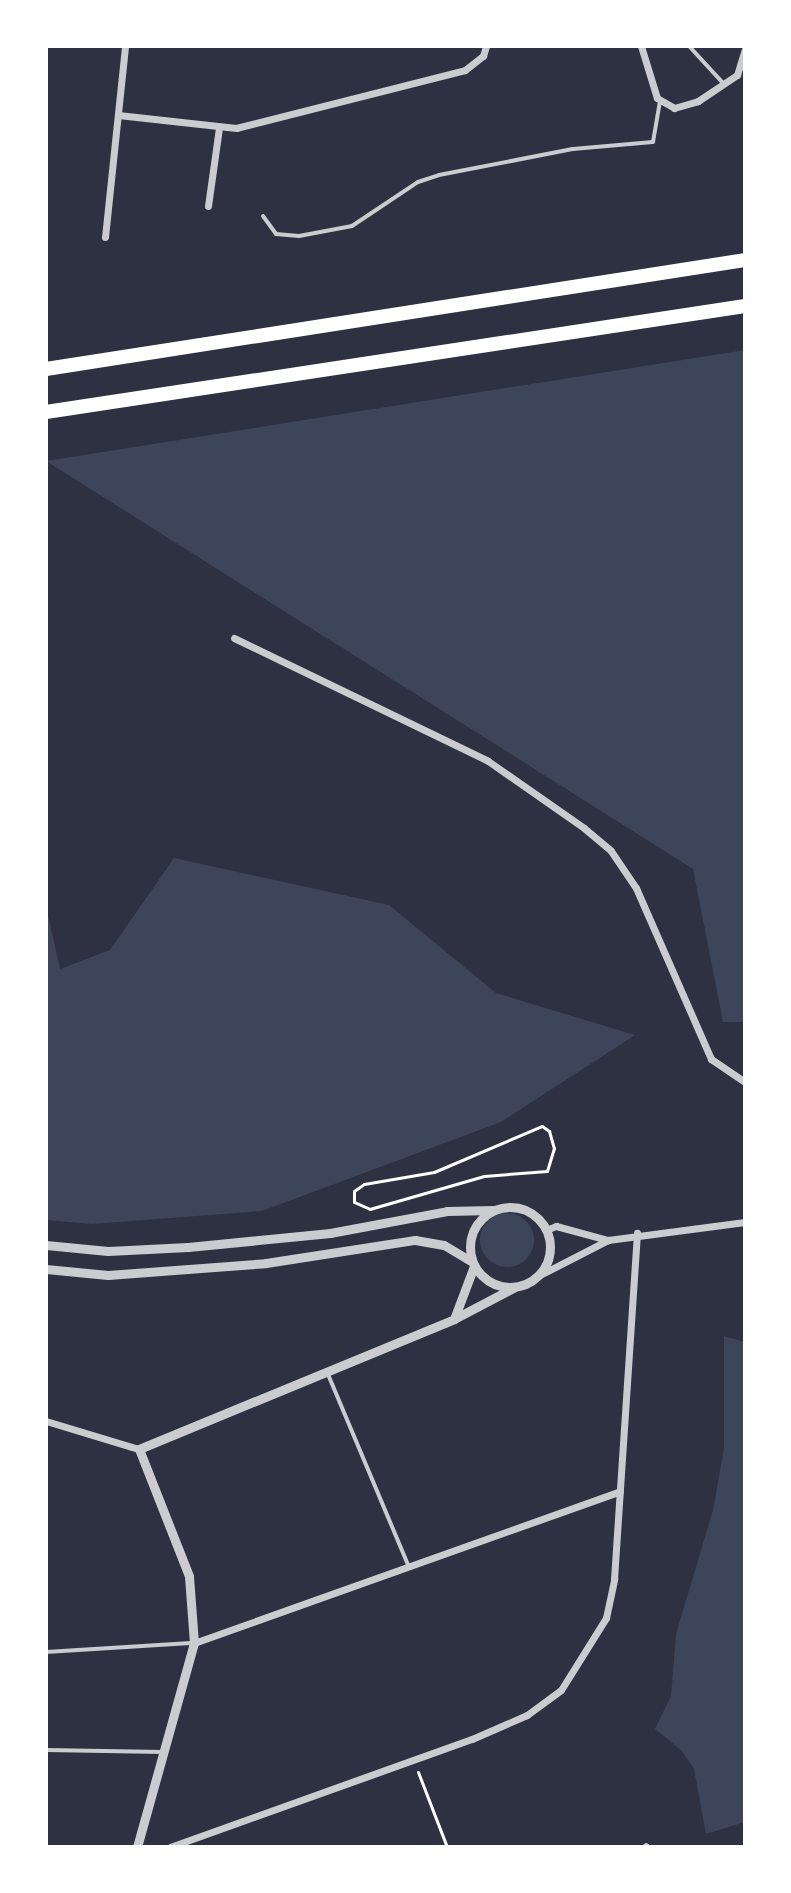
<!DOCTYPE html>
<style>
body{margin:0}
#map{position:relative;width:791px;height:1893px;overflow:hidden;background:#2d3142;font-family:Karla,sans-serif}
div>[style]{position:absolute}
.green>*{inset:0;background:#3c4559}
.round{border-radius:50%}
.path>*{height:3px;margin:-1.5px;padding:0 1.5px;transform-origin:1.5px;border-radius:1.5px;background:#fff}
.service>*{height:4px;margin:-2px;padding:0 2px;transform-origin:2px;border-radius:2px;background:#caccd0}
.minor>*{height:7px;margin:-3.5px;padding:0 3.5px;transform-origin:3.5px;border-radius:3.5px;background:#caccd0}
.tertiary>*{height:9px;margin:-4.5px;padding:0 4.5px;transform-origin:4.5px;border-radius:4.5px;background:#caccd0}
.tertiary>.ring{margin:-4.5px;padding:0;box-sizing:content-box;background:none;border:9px solid #caccd0;border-radius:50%}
.motorway>*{height:14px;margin:-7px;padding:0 7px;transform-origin:7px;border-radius:7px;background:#fff}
span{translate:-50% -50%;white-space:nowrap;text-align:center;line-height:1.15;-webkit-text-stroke:8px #fff;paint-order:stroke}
.frame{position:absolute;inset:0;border:48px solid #fff;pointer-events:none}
</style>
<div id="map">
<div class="green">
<i style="clip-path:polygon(745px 350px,745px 1022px,723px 1022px,693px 869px,46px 461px)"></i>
<i style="clip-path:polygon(174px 858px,389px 905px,496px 993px,635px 1035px,501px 1122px,262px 1211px,92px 1224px,46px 1220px,46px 906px,60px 969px,110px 950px)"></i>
<i class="round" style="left:480px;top:1213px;width:54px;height:54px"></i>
<i style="clip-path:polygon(724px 1336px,745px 1342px,745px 1822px,706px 1834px,694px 1769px,682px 1751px,655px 1729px,671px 1696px,676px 1634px,713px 1510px,724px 1448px)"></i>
</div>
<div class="path">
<i style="left:542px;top:1126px;width:9px;rotate:36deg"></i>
<i style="left:549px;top:1131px;width:18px;rotate:74deg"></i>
<i style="left:554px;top:1148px;width:24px;rotate:107deg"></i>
<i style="left:547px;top:1171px;width:63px;rotate:175.5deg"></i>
<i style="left:484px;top:1176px;width:119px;rotate:163.9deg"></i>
<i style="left:370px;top:1209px;width:17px;rotate:-156deg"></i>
<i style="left:354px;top:1202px;width:11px;rotate:-90deg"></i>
<i style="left:354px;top:1191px;width:12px;rotate:-35deg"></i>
<i style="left:364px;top:1184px;width:71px;rotate:-9.7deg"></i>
<i style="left:434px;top:1172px;width:117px;rotate:-23.1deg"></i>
<i style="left:418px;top:1772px;width:80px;rotate:68.9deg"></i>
</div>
<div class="service">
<i style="left:689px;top:46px;width:50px;rotate:47.4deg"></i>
<i style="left:263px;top:216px;width:22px;rotate:54deg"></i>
<i style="left:276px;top:234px;width:23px;rotate:5deg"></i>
<i style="left:299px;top:236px;width:54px;rotate:-10.7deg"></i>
<i style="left:352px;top:226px;width:79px;rotate:-33.7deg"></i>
<i style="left:418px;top:182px;width:22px;rotate:-18deg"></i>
<i style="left:439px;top:175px;width:136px;rotate:-11deg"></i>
<i style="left:573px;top:149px;width:80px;rotate:-5deg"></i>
<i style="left:653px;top:142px;width:42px;rotate:-80.3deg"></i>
<i style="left:327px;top:1372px;width:209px;rotate:67.2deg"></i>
<i style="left:46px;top:1652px;width:145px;rotate:-3.6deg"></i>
<i style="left:46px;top:1750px;width:117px;rotate:1deg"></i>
</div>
<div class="minor">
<i style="left:641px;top:46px;width:54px;rotate:72.9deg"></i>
<i style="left:657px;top:98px;width:20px;rotate:30deg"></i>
<i style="left:674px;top:108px;width:25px;rotate:-16deg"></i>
<i style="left:698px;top:101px;width:47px;rotate:-33.7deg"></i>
<i style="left:737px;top:75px;width:28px;rotate:-73deg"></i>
<i style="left:118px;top:115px;width:119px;rotate:6.3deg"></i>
<i style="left:236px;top:128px;width:236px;rotate:-14.2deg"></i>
<i style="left:465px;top:70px;width:23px;rotate:-38deg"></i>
<i style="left:483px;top:56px;width:10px;rotate:-73deg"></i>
<i style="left:208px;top:206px;width:79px;rotate:-82deg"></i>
<i style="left:105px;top:237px;width:192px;rotate:-84deg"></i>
<i style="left:234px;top:638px;width:282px;rotate:25.8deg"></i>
<i style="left:488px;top:761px;width:117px;rotate:34.9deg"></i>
<i style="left:584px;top:828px;width:35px;rotate:40deg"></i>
<i style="left:611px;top:851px;width:45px;rotate:56deg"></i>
<i style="left:636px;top:888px;width:187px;rotate:66.3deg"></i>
<i style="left:711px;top:1059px;width:41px;rotate:34.1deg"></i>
<i style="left:546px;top:1230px;width:11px;rotate:-22deg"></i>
<i style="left:556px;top:1226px;width:54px;rotate:15.1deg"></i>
<i style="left:538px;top:1276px;width:79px;rotate:-27.2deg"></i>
<i style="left:608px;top:1240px;width:138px;rotate:-7.5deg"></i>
<i style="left:46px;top:1421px;width:97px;rotate:16.8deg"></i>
<i style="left:194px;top:1643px;width:452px;rotate:-19.6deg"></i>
<i style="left:170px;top:1847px;width:321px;rotate:-19.7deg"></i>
<i style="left:472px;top:1739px;width:60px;rotate:-23.6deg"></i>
<i style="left:527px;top:1715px;width:42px;rotate:-36.3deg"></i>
<i style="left:561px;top:1690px;width:85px;rotate:-58deg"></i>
<i style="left:606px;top:1618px;width:40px;rotate:-78deg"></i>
<i style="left:614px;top:1579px;width:347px;rotate:-86.2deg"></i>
<i style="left:645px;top:1847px;width:1px;rotate:-45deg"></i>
</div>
<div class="tertiary">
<i class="ring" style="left:470px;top:1207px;width:71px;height:71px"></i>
<i style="left:46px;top:1245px;width:62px;rotate:5.5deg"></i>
<i style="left:108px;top:1251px;width:80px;rotate:-2.9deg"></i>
<i style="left:188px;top:1247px;width:143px;rotate:-5.6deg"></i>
<i style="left:330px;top:1233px;width:119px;rotate:-10.6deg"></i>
<i style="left:447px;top:1211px;width:46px;rotate:-1.2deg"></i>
<i style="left:46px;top:1269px;width:62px;rotate:5.5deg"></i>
<i style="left:108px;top:1275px;width:158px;rotate:-4.3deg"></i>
<i style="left:266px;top:1263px;width:151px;rotate:-8.8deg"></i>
<i style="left:415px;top:1240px;width:29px;rotate:10deg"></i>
<i style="left:444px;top:1245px;width:33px;rotate:31deg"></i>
<i style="left:454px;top:1319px;width:57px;rotate:-69.3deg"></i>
<i style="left:137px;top:1847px;width:212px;rotate:-74.4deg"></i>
<i style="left:194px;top:1643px;width:67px;rotate:-94.3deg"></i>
<i style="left:189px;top:1576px;width:136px;rotate:-111.5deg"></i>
<i style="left:139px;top:1449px;width:341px;rotate:-22.4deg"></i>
<i style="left:454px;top:1319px;width:69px;rotate:-27.7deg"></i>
</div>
<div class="motorway">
<i style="left:46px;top:369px;width:707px;rotate:-8.86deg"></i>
<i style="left:46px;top:412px;width:707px;rotate:-8.62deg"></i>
</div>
<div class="frame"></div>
</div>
